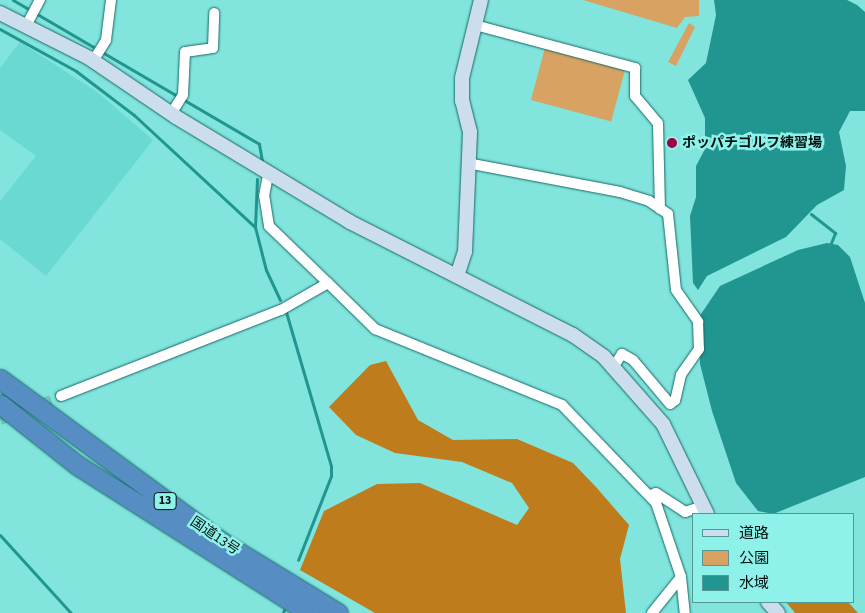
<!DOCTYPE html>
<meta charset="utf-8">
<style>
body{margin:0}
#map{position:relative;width:865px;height:613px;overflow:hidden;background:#81e4dd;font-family:"Source Sans 3","Noto Sans JP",sans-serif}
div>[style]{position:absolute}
.built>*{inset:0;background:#69d9d1}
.green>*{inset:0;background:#d8a263;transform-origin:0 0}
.forest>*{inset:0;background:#bf7c1d}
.water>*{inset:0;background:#21958f}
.stream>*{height:3px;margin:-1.5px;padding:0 1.5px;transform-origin:1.5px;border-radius:1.5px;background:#21958f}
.street-tunnel>*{height:10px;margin-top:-5px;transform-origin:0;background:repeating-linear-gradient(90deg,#6ec4be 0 10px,transparent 0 15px)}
.roads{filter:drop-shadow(0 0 1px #166965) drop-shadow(0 0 1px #166965)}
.street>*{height:10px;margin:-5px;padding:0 5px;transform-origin:5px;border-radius:5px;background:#fff}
.secondary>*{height:14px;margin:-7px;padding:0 7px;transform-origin:7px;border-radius:7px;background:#ccdded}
.highway>*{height:19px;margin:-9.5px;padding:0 9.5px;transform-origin:9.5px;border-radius:9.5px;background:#568dc3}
.dots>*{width:14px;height:14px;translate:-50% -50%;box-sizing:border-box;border:2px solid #8ef2ea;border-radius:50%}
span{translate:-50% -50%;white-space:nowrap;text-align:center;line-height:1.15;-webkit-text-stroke:5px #8ef2ea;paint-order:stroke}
.shield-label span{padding:1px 4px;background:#8ef2ea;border:1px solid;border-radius:4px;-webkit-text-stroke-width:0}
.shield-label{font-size:12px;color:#001211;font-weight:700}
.poi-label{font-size:14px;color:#001211;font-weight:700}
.left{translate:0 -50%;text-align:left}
.street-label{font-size:14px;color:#001211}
.legend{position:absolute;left:692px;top:513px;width:162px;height:90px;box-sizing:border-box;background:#8ef2ea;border:1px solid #559893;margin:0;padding:6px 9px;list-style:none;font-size:15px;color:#001211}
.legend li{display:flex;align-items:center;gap:10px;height:25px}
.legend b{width:25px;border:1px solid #559893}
</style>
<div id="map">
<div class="built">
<i style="clip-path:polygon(20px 42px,97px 92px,153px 140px,46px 276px,0 239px,0 201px,36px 156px,0 130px,0 68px)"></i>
</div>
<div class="green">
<i style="clip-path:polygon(583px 0,699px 0,699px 16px,685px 17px,677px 28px)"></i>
<i style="clip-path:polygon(689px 23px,695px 27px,676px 66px,668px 62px)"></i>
<i style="left:546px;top:44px;width:83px;height:58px;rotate:15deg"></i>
</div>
<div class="forest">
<i style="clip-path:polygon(386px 361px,418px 420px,453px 440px,517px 439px,573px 463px,596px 487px,629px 525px,620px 559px,626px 613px,375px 613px,300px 570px,324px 511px,377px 484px,420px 483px,517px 525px,529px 508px,512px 483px,462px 462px,395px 453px,356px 435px,329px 407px,370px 365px)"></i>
<i style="clip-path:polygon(786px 602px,848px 602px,858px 613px,795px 613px)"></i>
</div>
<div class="water">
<i style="clip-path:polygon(714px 0,847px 0,857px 5px,865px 12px,865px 111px,850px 111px,839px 132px,846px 166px,844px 190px,817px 205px,786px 237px,707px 276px,698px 290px,693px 283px,690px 216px,696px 197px,696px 166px,705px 149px,705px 118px,688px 80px,706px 63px,716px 15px)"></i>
<i style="clip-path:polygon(827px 243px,838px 245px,850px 257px,865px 303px,865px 477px,773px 514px,758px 511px,736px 483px,712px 411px,700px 364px,699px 317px,720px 286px,798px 250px)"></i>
</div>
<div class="stream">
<i style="left:13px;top:0;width:285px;rotate:30.3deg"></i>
<i style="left:259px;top:144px;width:17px;rotate:80deg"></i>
<i style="left:0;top:29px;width:87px;rotate:28.9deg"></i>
<i style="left:76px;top:71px;width:73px;rotate:37.2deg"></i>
<i style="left:134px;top:115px;width:165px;rotate:42.8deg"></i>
<i style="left:257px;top:179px;width:48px;rotate:92.4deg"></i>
<i style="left:255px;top:227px;width:44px;rotate:75.7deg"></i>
<i style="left:266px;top:270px;width:33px;rotate:65deg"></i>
<i style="left:811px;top:214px;width:31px;rotate:38deg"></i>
<i style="left:835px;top:233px;width:11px;rotate:112deg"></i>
<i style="left:286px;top:312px;width:160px;rotate:73.7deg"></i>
<i style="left:331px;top:466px;width:10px;rotate:90deg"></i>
<i style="left:331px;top:476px;width:90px;rotate:111.4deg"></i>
<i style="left:0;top:535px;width:105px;rotate:47.7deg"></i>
<i style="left:283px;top:613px;width:3px;rotate:-72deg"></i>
</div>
<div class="street-tunnel">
<i style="left:0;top:420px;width:66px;rotate:-21.5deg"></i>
</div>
<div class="roads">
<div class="street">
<i style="left:475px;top:25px;width:166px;rotate:15deg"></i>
<i style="left:635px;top:68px;width:28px;rotate:90deg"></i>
<i style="left:635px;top:96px;width:35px;rotate:50deg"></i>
<i style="left:658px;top:123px;width:86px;rotate:88.7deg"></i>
<i style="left:26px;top:26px;width:30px;rotate:-62deg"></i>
<i style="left:93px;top:61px;width:25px;rotate:-58deg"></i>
<i style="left:106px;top:40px;width:40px;rotate:-82.9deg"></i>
<i style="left:171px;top:114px;width:22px;rotate:-58deg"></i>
<i style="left:183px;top:95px;width:43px;rotate:-87.3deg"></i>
<i style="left:185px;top:52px;width:28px;rotate:-8deg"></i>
<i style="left:213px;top:48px;width:35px;rotate:-88deg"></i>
<i style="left:467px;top:163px;width:156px;rotate:10.7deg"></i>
<i style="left:620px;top:192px;width:30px;rotate:17deg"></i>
<i style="left:649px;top:201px;width:23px;rotate:34deg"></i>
<i style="left:668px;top:214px;width:76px;rotate:84deg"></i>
<i style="left:676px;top:290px;width:39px;rotate:55deg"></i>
<i style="left:698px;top:322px;width:27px;rotate:88deg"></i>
<i style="left:699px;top:349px;width:32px;rotate:125deg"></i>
<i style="left:681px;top:375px;width:26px;rotate:103deg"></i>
<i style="left:675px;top:400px;width:6px;rotate:141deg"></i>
<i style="left:670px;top:404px;width:57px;rotate:-130.1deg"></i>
<i style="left:633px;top:360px;width:13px;rotate:-151deg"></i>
<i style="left:622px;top:354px;width:16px;rotate:125deg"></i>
<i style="left:328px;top:283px;width:66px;rotate:44.4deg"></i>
<i style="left:375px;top:329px;width:202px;rotate:22.1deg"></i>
<i style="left:562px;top:405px;width:136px;rotate:46.2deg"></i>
<i style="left:656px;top:503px;width:78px;rotate:71.3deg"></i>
<i style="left:681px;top:577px;width:36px;rotate:84deg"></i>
<i style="left:61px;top:396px;width:236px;rotate:-21.4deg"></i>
<i style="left:281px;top:310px;width:54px;rotate:-29.9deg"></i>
<i style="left:328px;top:283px;width:82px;rotate:-136deg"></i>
<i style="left:269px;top:226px;width:30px;rotate:-99deg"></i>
<i style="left:264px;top:196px;width:21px;rotate:-79deg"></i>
<i style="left:651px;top:495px;width:5px;rotate:-22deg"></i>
<i style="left:656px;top:493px;width:35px;rotate:33deg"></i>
<i style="left:685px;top:512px;width:19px;rotate:-18deg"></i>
<i style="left:652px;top:613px;width:46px;rotate:-51.1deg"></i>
</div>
<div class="secondary">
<i style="left:0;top:13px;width:100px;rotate:26.8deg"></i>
<i style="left:89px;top:58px;width:105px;rotate:34.1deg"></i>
<i style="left:176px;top:117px;width:203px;rotate:31.1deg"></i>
<i style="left:350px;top:222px;width:250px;rotate:26.9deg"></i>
<i style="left:573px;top:335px;width:38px;rotate:35deg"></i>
<i style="left:604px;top:357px;width:89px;rotate:48.6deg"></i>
<i style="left:663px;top:424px;width:100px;rotate:63.9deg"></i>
<i style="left:457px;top:276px;width:25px;rotate:-72deg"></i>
<i style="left:465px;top:252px;width:120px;rotate:-87.6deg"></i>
<i style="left:470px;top:132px;width:32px;rotate:-104deg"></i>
<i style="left:462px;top:101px;width:23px;rotate:-90deg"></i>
<i style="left:462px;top:78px;width:80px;rotate:-76.3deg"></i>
<i style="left:768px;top:602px;width:15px;rotate:48deg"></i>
</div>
<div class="highway">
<i style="left:0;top:379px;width:275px;rotate:36.3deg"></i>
<i style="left:222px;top:542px;width:136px;rotate:31.5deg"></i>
<i style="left:0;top:404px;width:98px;rotate:38.4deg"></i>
<i style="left:77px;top:465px;width:275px;rotate:32.5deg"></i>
</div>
</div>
<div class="dots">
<i style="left:672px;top:143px;background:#a00140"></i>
</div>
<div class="shield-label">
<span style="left:165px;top:501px">13</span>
</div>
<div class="poi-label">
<span class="left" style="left:682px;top:143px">ポッパチゴルフ練習場</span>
</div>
<div class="street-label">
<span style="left:215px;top:536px;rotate:34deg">国道13号</span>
</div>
<ul class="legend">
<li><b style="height:6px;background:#ccdded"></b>道路</li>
<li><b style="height:14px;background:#d8a263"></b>公園</li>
<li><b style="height:14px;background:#21958f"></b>水域</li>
</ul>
</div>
